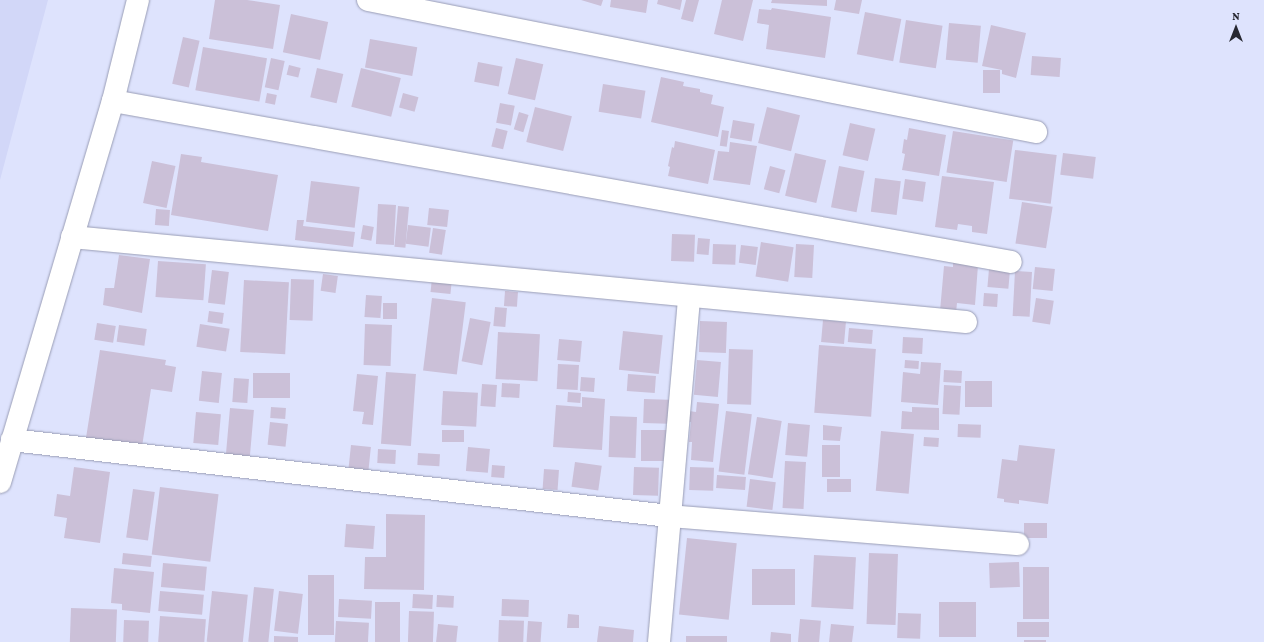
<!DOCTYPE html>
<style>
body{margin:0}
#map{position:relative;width:1264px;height:642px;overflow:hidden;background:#dee3fd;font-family:"Crimson Pro",serif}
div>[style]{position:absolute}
.built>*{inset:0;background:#d2d7f8}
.building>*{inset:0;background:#cbc0d8;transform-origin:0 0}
.roads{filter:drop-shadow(0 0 1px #999db5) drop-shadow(0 0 1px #999db5)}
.minor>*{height:22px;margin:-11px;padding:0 11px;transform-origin:11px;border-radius:11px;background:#fff}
span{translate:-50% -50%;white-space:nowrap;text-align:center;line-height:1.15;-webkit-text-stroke:3px #dee3fd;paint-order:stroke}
.north{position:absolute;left:1216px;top:8px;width:40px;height:40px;-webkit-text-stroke:3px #dee3fd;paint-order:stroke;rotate:0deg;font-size:11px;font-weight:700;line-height:16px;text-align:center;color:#272832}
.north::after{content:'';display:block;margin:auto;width:14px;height:18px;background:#272832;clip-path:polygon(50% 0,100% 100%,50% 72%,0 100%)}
</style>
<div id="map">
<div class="built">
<i style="clip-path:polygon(0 0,48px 0,0 180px)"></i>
</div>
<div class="building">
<i style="clip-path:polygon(215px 0,247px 0,280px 5px,273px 49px,209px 39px)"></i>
<i style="clip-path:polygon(581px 0,603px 0,601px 6px)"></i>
<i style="clip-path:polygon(611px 0,648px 0,646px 13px,610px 7px)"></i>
<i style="clip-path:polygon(658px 0,682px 0,680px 10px,657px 4px)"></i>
<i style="clip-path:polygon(686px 0,699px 0,693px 22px,681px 19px)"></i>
<i style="clip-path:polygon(722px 0,753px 0,743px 41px,714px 34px)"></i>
<i style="clip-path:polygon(772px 0,827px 0,827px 6px,771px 3px)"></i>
<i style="clip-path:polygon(836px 0,862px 0,859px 14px,834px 10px)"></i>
<i style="clip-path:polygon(772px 8px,831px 17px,825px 58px,766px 49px,769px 25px,757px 23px,759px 9px,771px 10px)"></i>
<i style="left:865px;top:12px;width:37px;height:43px;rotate:11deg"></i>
<i style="left:291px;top:14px;width:38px;height:39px;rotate:12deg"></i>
<i style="left:906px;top:20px;width:37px;height:43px;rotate:9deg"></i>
<i style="left:949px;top:23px;width:32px;height:37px;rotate:5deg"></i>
<i style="clip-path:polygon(991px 25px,1026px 33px,1016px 78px,1002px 74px,1002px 70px,982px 66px)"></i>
<i style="left:183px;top:37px;width:17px;height:48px;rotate:13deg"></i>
<i style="left:370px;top:39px;width:48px;height:29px;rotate:10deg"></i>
<i style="left:203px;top:47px;width:65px;height:44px;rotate:10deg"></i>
<i style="left:1032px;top:56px;width:29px;height:19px;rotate:4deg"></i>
<i style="left:271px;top:58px;width:14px;height:30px;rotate:12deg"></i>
<i style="left:516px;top:58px;width:28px;height:37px;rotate:13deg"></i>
<i style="left:478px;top:62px;width:25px;height:20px;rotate:11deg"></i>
<i style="left:289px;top:65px;width:12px;height:10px;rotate:14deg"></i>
<i style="left:317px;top:68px;width:27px;height:30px;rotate:13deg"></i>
<i style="left:361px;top:68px;width:41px;height:40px;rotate:14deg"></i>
<i style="left:1000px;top:70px;width:23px;height:17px;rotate:90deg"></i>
<i style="clip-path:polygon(661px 77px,684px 82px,683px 86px,700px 89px,700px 92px,713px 95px,711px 104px,724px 107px,718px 137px,651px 122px)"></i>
<i style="left:603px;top:84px;width:43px;height:28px;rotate:9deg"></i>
<i style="left:267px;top:93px;width:10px;height:10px;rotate:11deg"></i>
<i style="left:403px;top:93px;width:16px;height:15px;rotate:15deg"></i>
<i style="left:500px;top:103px;width:15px;height:20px;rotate:11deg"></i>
<i style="left:535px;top:107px;width:38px;height:36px;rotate:14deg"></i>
<i style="left:767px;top:107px;width:34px;height:37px;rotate:14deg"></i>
<i style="left:519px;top:112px;width:10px;height:18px;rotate:17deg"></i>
<i style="left:733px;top:120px;width:22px;height:18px;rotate:10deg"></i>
<i style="left:850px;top:123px;width:26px;height:33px;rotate:13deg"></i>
<i style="left:496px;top:128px;width:12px;height:19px;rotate:14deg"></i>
<i style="clip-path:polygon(909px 128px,946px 135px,939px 176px,902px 170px,905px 154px,902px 153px,904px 139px,907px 140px)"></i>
<i style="left:722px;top:130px;width:7px;height:16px;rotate:8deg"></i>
<i style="left:953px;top:131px;width:61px;height:42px;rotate:9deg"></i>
<i style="clip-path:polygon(675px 141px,715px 150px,708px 184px,668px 176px,670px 167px,668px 166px,672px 147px,674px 148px)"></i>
<i style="clip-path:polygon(730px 142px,757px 146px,750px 185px,713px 180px,718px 151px,729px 152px)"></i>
<i style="left:1015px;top:150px;width:42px;height:49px;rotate:7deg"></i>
<i style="left:795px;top:153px;width:32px;height:44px;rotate:13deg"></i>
<i style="left:1063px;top:153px;width:33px;height:22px;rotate:7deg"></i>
<i style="clip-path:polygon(181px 154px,202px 157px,201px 162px,278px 175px,268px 231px,171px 215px)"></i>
<i style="left:152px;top:161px;width:24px;height:43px;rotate:12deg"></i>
<i style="left:770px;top:166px;width:16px;height:24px;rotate:15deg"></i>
<i style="left:839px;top:166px;width:26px;height:42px;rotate:11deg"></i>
<i style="clip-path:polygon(942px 176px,994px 182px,987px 234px,972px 232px,972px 226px,958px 224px,957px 230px,935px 227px)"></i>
<i style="left:875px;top:178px;width:26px;height:34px;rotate:7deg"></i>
<i style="left:905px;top:179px;width:21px;height:20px;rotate:8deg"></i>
<i style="left:311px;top:181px;width:49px;height:41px;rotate:7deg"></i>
<i style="left:1022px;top:202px;width:31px;height:42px;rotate:9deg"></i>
<i style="left:378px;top:204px;width:18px;height:40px;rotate:3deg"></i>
<i style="left:398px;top:206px;width:11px;height:41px;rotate:5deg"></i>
<i style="left:429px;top:208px;width:20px;height:17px;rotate:6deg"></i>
<i style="left:156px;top:209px;width:14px;height:16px;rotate:4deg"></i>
<i style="clip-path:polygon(297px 220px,304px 220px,303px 226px,355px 232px,353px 247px,295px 240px)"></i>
<i style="left:363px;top:225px;width:11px;height:14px;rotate:10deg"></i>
<i style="left:408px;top:225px;width:23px;height:19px;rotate:7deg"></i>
<i style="left:433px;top:228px;width:13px;height:25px;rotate:9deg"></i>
<i style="left:672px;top:234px;width:23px;height:27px;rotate:2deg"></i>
<i style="left:698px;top:238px;width:12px;height:16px;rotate:5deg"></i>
<i style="left:761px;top:242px;width:33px;height:35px;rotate:9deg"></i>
<i style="left:713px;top:244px;width:23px;height:20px;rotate:2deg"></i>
<i style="left:796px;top:244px;width:18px;height:33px;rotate:3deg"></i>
<i style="left:741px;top:245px;width:17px;height:18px;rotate:7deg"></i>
<i style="clip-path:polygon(119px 255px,150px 259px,142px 313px,103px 305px,105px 288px,114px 288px)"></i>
<i style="left:158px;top:261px;width:48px;height:36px;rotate:4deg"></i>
<i style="clip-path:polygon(953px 263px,978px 265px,975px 305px,957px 303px,956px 313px,940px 311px,944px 266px,953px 267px)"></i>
<i style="left:1035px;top:267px;width:20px;height:22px;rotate:6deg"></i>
<i style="left:989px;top:269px;width:21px;height:18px;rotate:5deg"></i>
<i style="left:212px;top:270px;width:17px;height:33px;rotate:7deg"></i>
<i style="left:1015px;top:271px;width:17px;height:45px;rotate:3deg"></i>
<i style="left:323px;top:274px;width:15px;height:17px;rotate:8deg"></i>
<i style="left:432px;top:278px;width:20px;height:14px;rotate:6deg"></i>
<i style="left:291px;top:279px;width:23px;height:41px;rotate:2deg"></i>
<i style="left:244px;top:280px;width:45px;height:72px;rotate:3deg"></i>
<i style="left:505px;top:291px;width:13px;height:15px;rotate:4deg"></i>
<i style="left:984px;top:293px;width:14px;height:13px;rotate:4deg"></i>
<i style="left:366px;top:295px;width:16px;height:22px;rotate:4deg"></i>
<i style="left:432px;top:298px;width:34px;height:73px;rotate:7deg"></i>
<i style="left:1036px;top:298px;width:18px;height:24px;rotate:9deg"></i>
<i style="left:383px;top:303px;width:14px;height:16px"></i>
<i style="left:495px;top:307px;width:12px;height:19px;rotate:5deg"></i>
<i style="left:209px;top:311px;width:15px;height:11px;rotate:8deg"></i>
<i style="left:470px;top:318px;width:21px;height:44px;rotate:11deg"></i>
<i style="left:823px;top:320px;width:23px;height:22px;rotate:5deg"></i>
<i style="left:700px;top:321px;width:27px;height:31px;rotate:2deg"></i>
<i style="left:97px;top:323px;width:19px;height:17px;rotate:9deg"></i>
<i style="left:200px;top:324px;width:30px;height:23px;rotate:9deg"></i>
<i style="left:365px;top:324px;width:27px;height:41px;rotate:2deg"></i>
<i style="left:119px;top:325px;width:28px;height:17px;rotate:8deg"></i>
<i style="left:849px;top:328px;width:24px;height:14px;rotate:5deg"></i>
<i style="left:623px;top:331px;width:40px;height:39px;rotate:6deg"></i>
<i style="left:498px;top:332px;width:42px;height:47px;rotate:3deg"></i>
<i style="left:903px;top:337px;width:20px;height:16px;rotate:3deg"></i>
<i style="left:559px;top:339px;width:23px;height:21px;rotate:5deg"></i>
<i style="left:819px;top:345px;width:57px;height:68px;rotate:4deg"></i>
<i style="left:729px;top:349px;width:24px;height:55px;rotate:2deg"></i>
<i style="clip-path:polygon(100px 350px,166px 360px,165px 365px,176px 367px,172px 392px,151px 389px,141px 453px,85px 444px)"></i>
<i style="left:697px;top:360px;width:24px;height:35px;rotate:5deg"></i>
<i style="left:905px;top:360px;width:14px;height:8px;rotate:4deg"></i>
<i style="clip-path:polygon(921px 362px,941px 363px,938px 405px,901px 402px,903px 372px,920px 374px)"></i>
<i style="left:558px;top:364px;width:21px;height:25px;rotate:3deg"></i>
<i style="left:944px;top:370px;width:18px;height:12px;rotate:3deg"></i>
<i style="left:202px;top:371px;width:20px;height:30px;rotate:6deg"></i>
<i style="left:386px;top:372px;width:30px;height:72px;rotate:4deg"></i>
<i style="left:253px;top:373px;width:37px;height:25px"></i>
<i style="clip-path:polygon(357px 374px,378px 376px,373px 425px,362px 424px,364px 412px,353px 411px)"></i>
<i style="left:628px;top:374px;width:28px;height:17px;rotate:4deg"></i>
<i style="left:581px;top:377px;width:14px;height:14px;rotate:4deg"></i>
<i style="left:234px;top:378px;width:15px;height:24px;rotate:4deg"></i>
<i style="left:965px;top:381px;width:27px;height:26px"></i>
<i style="left:502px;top:383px;width:18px;height:14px;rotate:3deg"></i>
<i style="left:482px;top:384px;width:15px;height:22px;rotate:4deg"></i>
<i style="left:944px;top:385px;width:17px;height:29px;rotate:3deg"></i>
<i style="left:443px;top:391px;width:35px;height:34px;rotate:3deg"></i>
<i style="left:568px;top:392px;width:13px;height:10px;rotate:4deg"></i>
<i style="clip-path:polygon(582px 397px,605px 399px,602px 450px,553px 447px,556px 405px,582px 407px)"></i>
<i style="left:644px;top:399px;width:25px;height:24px;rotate:2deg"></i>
<i style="clip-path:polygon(697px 402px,719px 404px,713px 462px,691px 460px,692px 442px,689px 442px,691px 422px,688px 422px,689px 411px,696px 412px)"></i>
<i style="left:271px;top:407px;width:15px;height:11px;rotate:4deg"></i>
<i style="clip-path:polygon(912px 407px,939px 408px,939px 430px,901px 429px,902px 411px,912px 412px)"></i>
<i style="left:230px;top:408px;width:24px;height:47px;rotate:5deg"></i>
<i style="left:726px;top:411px;width:26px;height:61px;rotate:7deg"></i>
<i style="left:196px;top:412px;width:25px;height:31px;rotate:5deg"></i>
<i style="left:610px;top:416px;width:27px;height:41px;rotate:2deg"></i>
<i style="left:757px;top:417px;width:25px;height:58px;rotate:9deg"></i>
<i style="left:270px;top:422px;width:18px;height:23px;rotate:6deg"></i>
<i style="left:788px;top:423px;width:22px;height:32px;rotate:5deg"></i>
<i style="left:958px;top:424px;width:23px;height:13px;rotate:2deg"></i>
<i style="clip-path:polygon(823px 425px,842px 427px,840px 441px,823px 440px)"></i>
<i style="left:442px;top:430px;width:22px;height:12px"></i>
<i style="left:641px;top:430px;width:28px;height:31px"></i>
<i style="left:881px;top:431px;width:33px;height:60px;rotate:5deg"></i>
<i style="left:924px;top:437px;width:15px;height:9px;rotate:4deg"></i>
<i style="left:351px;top:445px;width:20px;height:23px;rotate:6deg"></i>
<i style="left:822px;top:445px;width:18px;height:32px"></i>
<i style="clip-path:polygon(1019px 445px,1055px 449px,1048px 504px,1019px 500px,1019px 504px,1004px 502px,1004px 499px,997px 498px,1002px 459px,1017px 461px)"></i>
<i style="left:468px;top:447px;width:22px;height:24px;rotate:5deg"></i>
<i style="left:378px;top:449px;width:18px;height:14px;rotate:3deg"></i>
<i style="left:418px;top:453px;width:22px;height:12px;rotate:3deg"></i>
<i style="left:785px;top:461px;width:21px;height:47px;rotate:3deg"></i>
<i style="left:575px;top:462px;width:27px;height:25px;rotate:8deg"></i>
<i style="left:492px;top:465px;width:13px;height:12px;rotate:4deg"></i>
<i style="clip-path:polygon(74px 467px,110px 472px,100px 543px,64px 538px,67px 518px,54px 516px,57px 494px,70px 496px)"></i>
<i style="left:634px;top:467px;width:25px;height:28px;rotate:2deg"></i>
<i style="left:690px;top:467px;width:24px;height:23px;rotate:2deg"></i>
<i style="left:544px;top:469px;width:15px;height:20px;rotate:4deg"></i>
<i style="left:717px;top:475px;width:29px;height:13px;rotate:4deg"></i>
<i style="left:750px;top:479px;width:26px;height:28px;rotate:7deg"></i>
<i style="left:827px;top:479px;width:24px;height:13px"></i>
<i style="left:160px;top:487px;width:59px;height:68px;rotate:7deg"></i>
<i style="left:133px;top:489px;width:22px;height:49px;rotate:8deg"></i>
<i style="clip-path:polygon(386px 514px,425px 515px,424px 590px,364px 589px,365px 557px,386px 557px)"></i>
<i style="left:1047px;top:523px;width:15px;height:23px;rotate:90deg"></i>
<i style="left:346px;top:524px;width:29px;height:23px;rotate:4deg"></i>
<i style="left:687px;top:538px;width:50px;height:77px;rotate:6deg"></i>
<i style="left:123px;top:553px;width:29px;height:11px;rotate:6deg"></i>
<i style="left:869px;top:553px;width:29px;height:71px;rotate:2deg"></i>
<i style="left:814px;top:555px;width:42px;height:52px;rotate:3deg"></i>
<i style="left:1019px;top:562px;width:25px;height:30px;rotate:88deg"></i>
<i style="left:163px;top:563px;width:44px;height:24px;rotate:5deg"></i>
<i style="left:1023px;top:567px;width:26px;height:52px"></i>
<i style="clip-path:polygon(114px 568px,154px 572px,150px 613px,122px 610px,122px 604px,111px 603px)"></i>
<i style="left:752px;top:569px;width:43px;height:36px"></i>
<i style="left:308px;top:575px;width:26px;height:60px"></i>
<i style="left:254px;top:587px;width:20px;height:55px;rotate:6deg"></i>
<i style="left:160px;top:591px;width:44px;height:20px;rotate:5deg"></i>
<i style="left:212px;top:591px;width:36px;height:51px;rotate:6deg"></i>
<i style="left:279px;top:591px;width:24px;height:40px;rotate:7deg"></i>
<i style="left:413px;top:594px;width:20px;height:14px;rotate:3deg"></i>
<i style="left:437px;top:595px;width:17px;height:12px;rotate:3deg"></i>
<i style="left:339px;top:599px;width:33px;height:18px;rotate:3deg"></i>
<i style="left:502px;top:599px;width:27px;height:17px;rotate:2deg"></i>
<i style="left:375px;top:602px;width:25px;height:40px"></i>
<i style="left:939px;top:602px;width:37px;height:35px"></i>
<i style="left:71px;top:608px;width:46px;height:34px;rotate:2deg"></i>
<i style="left:409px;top:611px;width:25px;height:31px;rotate:2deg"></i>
<i style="left:898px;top:613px;width:23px;height:25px;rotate:2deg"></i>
<i style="clip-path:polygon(568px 614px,579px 615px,579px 628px,567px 628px)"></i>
<i style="left:160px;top:616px;width:46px;height:26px;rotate:4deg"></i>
<i style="left:800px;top:619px;width:21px;height:23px;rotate:5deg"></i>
<i style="left:124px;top:620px;width:25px;height:22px;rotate:2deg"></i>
<i style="left:499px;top:620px;width:25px;height:22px;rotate:2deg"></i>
<i style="left:336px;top:621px;width:33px;height:21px;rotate:3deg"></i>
<i style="left:528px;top:621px;width:14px;height:21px;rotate:4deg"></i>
<i style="left:1017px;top:622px;width:32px;height:15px"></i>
<i style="left:438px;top:624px;width:20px;height:18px;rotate:6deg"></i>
<i style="clip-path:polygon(831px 624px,854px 626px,852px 642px,829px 642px)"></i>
<i style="clip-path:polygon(599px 626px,634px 630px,633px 642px,597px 642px)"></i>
<i style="clip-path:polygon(771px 632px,791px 634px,791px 642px,770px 642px)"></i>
<i style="clip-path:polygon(274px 636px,298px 637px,298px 642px,274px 642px)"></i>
<i style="left:686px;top:636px;width:41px;height:6px"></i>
<i style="left:1024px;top:640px;width:22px;height:2px"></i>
</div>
<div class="roads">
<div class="minor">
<i style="left:368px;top:0;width:681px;rotate:11.18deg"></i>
<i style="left:113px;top:101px;width:912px;rotate:10.16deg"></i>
<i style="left:72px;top:237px;width:898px;rotate:5.43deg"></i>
<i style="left:12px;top:440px;width:661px;rotate:6.6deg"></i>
<i style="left:669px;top:516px;width:350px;rotate:4.6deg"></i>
<i style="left:0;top:482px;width:397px;rotate:-73.5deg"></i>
<i style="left:113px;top:101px;width:104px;rotate:-76.1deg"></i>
<i style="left:659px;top:642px;width:347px;rotate:-85deg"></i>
</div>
</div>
<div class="north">N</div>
</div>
